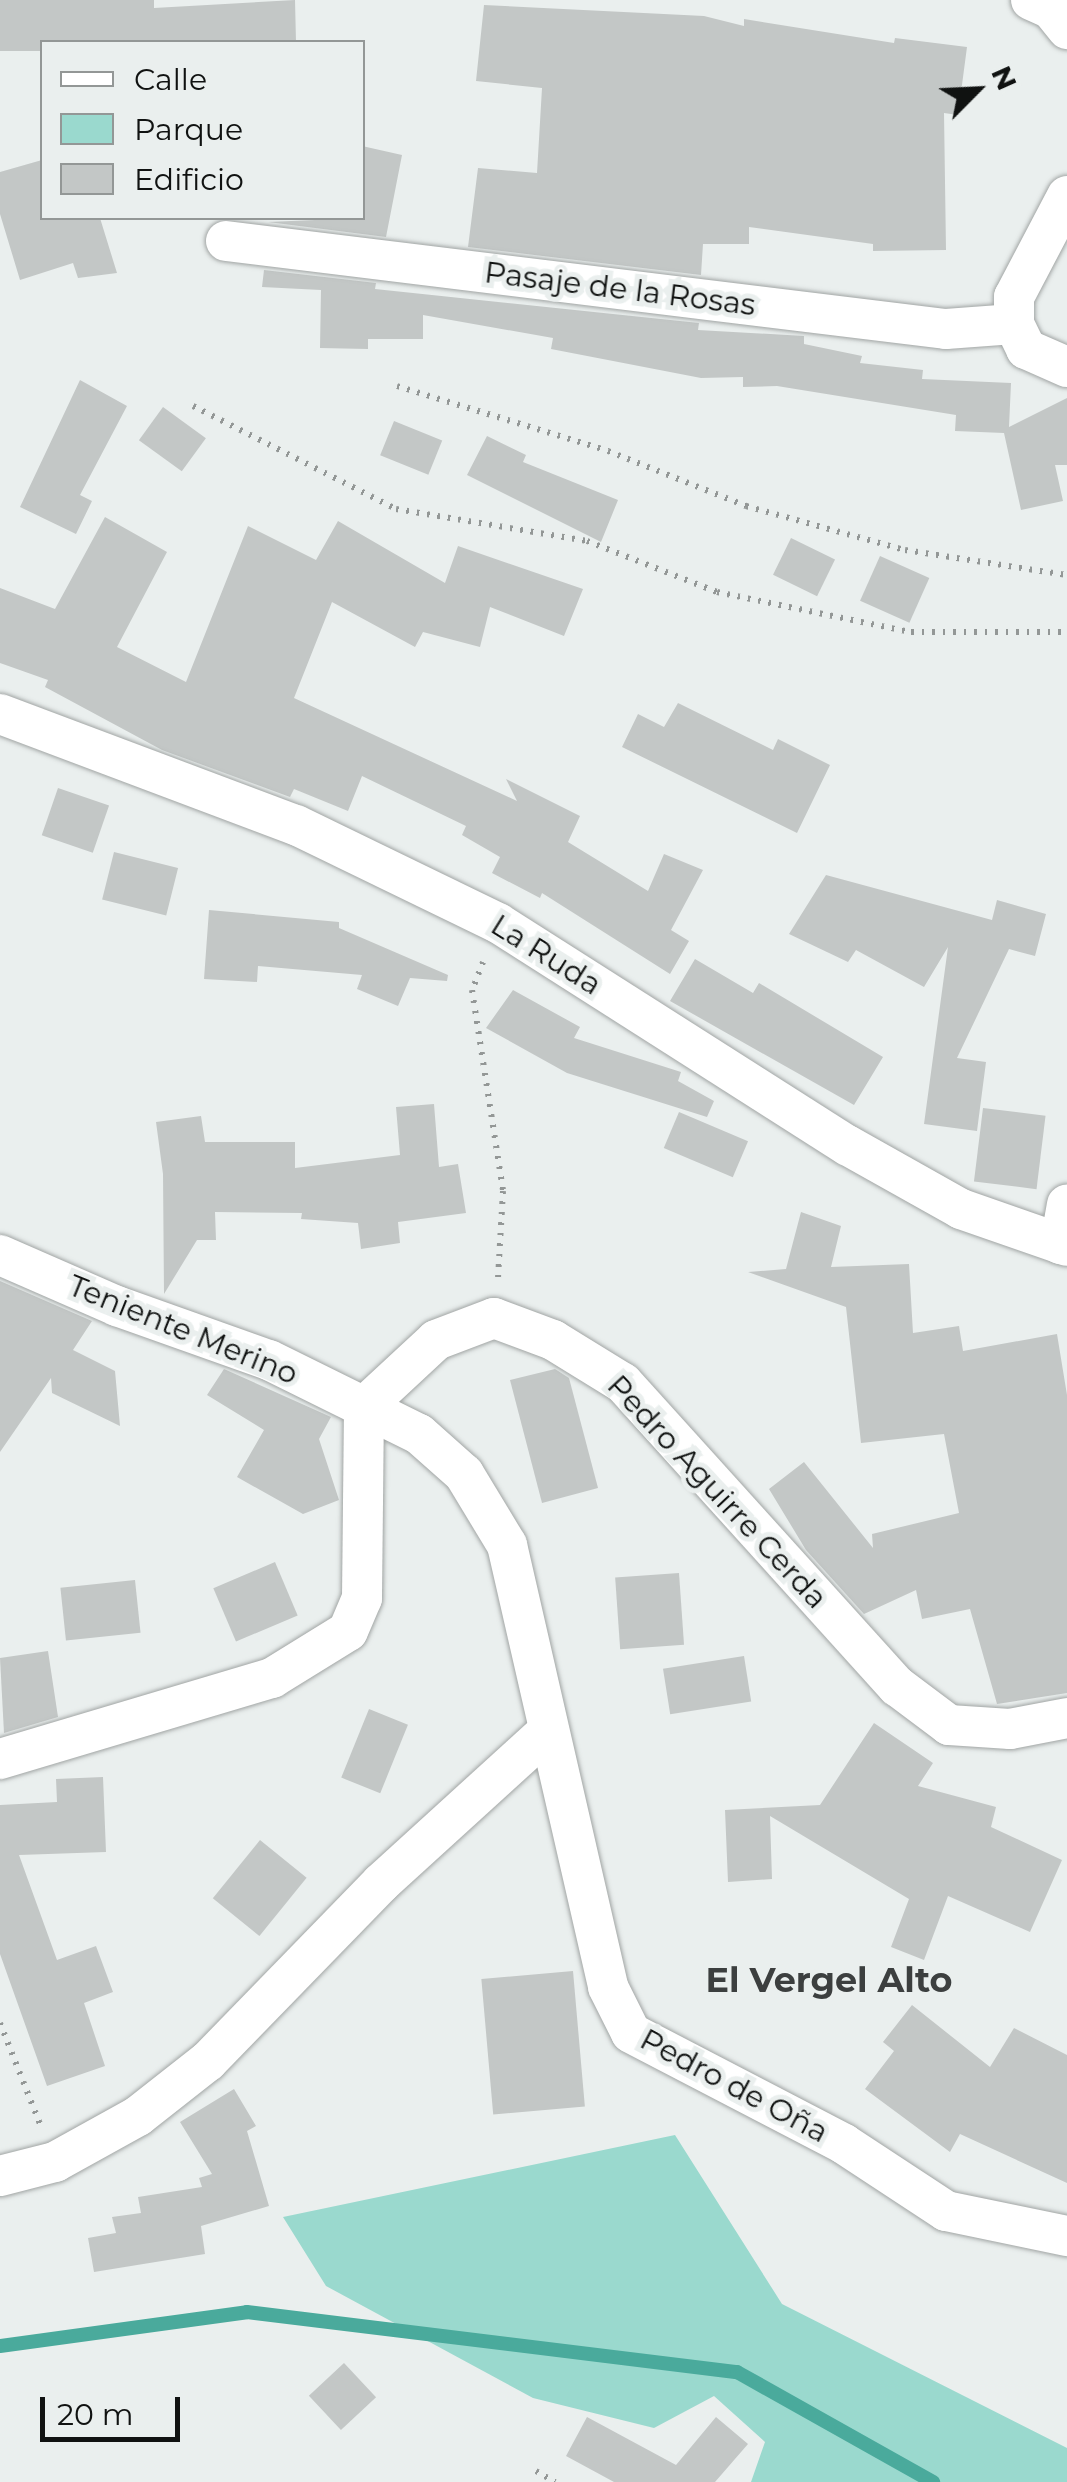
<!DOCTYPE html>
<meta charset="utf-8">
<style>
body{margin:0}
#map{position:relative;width:1067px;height:2482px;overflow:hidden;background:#eaefee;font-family:Montserrat,sans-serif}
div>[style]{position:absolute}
.green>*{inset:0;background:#9ad9ce}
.stream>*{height:14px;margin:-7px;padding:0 7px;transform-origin:7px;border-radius:7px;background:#4aaa9c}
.building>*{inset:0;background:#c3c7c6;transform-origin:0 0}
.path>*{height:6px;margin-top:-3px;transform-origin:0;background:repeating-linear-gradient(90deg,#939796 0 2.5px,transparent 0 10.5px)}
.roads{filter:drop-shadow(0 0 2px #a1a5a4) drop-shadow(0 0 2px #a1a5a4)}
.minor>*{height:40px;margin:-20px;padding:0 20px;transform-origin:20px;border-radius:20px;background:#fff}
span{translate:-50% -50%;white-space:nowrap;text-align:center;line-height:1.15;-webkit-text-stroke:10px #eaefee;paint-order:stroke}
.street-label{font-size:30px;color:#101211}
.quarter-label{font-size:35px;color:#3c3f3f;font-weight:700}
.legend{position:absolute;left:40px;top:40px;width:325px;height:180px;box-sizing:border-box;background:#eaefee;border:2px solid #939796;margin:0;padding:12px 18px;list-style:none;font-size:30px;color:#101211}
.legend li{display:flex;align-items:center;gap:20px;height:50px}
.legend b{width:50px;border:2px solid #939796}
.north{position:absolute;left:927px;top:40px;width:100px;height:100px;-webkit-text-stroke:8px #eaefee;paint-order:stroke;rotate:66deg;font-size:28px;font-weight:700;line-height:40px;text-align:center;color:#101211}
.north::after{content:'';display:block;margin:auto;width:35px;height:45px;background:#101211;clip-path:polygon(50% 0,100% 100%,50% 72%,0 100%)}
.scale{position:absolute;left:40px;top:2397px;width:140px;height:45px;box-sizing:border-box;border:5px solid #101211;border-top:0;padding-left:12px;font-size:30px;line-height:35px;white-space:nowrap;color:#101211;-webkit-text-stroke:8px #eaefee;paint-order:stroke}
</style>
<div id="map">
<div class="green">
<i style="clip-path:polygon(675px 2135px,782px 2304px,1067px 2448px,1067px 2482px,751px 2482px,765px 2442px,714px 2396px,654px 2428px,533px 2398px,326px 2286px,283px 2217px)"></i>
</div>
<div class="stream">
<i style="left:0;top:2346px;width:249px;rotate:-7.8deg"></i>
<i style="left:247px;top:2312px;width:494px;rotate:7deg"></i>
<i style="left:737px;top:2372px;width:225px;rotate:29.3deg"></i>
</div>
<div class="building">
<i style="clip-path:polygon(0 0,154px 0,154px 8px,295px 0,296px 42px,42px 42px,42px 51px,0 51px)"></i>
<i style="clip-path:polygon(484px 5px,704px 16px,744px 26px,744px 19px,894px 43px,895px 38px,967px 47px,958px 115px,944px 113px,946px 250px,873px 251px,873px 244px,749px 227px,749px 244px,703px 244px,701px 275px,468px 247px,478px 168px,537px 173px,542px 88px,476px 81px)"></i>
<i style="clip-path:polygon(362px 146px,402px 155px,386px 237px,268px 222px,362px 218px)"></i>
<i style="clip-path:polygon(42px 160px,42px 218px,100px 218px,117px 273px,78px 278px,73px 263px,20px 280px,0 214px,0 172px)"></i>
<i style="clip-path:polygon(264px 270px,376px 283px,375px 289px,699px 323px,698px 330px,804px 336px,804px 344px,862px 356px,860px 363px,923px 370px,922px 379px,1011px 383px,1009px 427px,1067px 398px,1067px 465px,1055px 465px,1063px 501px,1021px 510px,1004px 433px,955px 431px,956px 415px,777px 386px,743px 387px,743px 377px,701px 378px,551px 349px,553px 338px,423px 315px,423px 339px,368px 339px,368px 349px,320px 348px,321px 290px,262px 287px)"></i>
<i style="clip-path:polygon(80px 380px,127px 406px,80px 495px,92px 501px,76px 534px,20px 507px)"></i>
<i style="left:163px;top:407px;width:53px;height:41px;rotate:36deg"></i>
<i style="left:394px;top:421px;width:52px;height:37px;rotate:22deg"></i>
<i style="clip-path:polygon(487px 436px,526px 455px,523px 462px,618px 500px,601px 542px,467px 475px)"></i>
<i style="clip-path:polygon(105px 517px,167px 552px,117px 647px,186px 682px,248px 526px,316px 560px,338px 521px,445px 583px,458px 546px,583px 589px,564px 636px,490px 607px,480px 647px,423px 632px,415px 647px,332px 602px,294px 698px,517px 801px,506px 779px,580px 816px,568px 842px,648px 891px,664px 854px,703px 870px,671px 930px,689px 941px,670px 974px,542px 893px,540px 898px,492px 873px,500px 857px,462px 835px,466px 826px,362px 776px,348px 811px,294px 789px,290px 797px,162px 750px,45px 687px,48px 680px,0 663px,0 588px,55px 609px)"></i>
<i style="left:791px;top:538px;width:49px;height:41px;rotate:26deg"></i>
<i style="left:880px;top:556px;width:54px;height:49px;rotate:24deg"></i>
<i style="clip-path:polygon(678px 703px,773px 750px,778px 739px,830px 765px,797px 833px,622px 747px,638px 714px,664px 727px)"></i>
<i style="left:58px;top:788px;width:54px;height:50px;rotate:19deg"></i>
<i style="left:114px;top:852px;width:66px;height:49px;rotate:14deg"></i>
<i style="clip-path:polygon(826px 875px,992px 920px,997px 900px,1046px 914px,1035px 956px,1009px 949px,957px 1058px,986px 1062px,977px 1131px,924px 1124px,948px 947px,924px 987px,856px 950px,848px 962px,789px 934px)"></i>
<i style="clip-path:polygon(209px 910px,339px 922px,339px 928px,448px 975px,447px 981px,410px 978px,398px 1006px,357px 989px,362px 975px,258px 966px,257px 982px,204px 979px)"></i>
<i style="clip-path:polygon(695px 959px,753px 993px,759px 983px,883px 1057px,854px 1105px,670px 1001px)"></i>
<i style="clip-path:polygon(513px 990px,580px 1027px,574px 1038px,681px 1072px,678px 1081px,714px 1101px,707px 1117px,567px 1073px,486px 1028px)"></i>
<i style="clip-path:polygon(434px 1104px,439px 1167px,458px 1164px,466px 1213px,398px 1222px,400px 1243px,361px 1249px,358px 1223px,301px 1219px,302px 1213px,215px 1212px,216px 1240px,197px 1240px,164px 1294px,163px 1174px,156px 1122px,201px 1116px,205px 1142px,295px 1142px,295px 1168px,400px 1155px,396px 1107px)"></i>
<i style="left:983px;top:1108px;width:63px;height:74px;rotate:7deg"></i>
<i style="left:679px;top:1112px;width:75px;height:39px;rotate:23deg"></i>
<i style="clip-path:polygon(801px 1212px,841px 1226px,831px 1267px,909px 1264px,913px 1333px,959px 1326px,963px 1351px,1057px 1334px,1067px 1395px,1067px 1693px,997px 1704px,970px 1609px,922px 1619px,916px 1590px,864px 1614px,806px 1550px,769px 1489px,804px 1462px,873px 1548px,872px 1534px,959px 1513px,944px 1434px,861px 1443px,846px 1307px,748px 1272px,786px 1269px)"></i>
<i style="clip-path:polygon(0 1281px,92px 1321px,73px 1350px,115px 1371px,120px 1426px,52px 1393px,51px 1378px,0 1452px)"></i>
<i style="clip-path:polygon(224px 1369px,331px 1417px,319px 1439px,339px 1500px,303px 1514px,237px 1477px,264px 1430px,207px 1395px)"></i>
<i style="clip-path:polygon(555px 1369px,569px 1378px,598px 1488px,542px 1503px,510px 1380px)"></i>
<i style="left:275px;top:1562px;width:58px;height:67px;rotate:67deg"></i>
<i style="left:679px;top:1573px;width:72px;height:64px;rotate:86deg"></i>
<i style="left:135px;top:1580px;width:53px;height:75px;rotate:84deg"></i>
<i style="clip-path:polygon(48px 1651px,58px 1717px,4px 1733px,0 1658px)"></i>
<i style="left:744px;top:1656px;width:46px;height:82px;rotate:81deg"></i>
<i style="left:369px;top:1709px;width:42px;height:74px;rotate:22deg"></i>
<i style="clip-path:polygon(874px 1723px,933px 1763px,918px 1786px,996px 1807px,991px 1827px,1062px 1860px,1030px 1932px,948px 1896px,924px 1960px,891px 1947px,909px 1899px,770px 1816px,772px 1879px,728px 1882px,725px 1810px,820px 1805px)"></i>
<i style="clip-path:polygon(103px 1777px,106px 1852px,19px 1855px,57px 1960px,96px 1946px,113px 1992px,84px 2003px,105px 2066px,47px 2086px,0 1954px,0 1805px,57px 1802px,56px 1779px)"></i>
<i style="left:260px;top:1840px;width:60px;height:75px;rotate:39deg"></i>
<i style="left:573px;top:1971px;width:136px;height:92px;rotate:85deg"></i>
<i style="clip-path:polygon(912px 2005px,990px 2067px,1014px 2028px,1067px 2055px,1067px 2183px,960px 2134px,950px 2152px,865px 2089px,894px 2051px,883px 2042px)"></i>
<i style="clip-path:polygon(234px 2089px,256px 2126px,247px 2131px,269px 2206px,201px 2226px,205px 2254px,94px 2272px,88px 2238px,116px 2233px,112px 2217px,141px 2213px,138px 2197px,202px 2187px,199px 2178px,212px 2174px,180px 2122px)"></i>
<i style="left:344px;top:2363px;width:47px;height:48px;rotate:47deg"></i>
<i style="clip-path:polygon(587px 2417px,676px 2465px,716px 2417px,748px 2444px,715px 2482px,614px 2482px,566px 2456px)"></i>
</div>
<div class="path">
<i style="left:397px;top:386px;width:221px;rotate:17.1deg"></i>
<i style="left:608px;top:451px;width:149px;rotate:21.7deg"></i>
<i style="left:746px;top:506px;width:165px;rotate:15.5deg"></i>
<i style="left:905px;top:550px;width:164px;rotate:8.8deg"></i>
<i style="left:193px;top:406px;width:228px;rotate:26.9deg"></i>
<i style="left:396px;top:509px;width:194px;rotate:9.5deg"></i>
<i style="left:587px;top:541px;width:140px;rotate:21.4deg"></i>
<i style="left:717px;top:592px;width:198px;rotate:11.7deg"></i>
<i style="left:911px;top:632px;width:156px"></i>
<i style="left:483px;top:962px;width:30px;rotate:111deg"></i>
<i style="left:472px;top:990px;width:203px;rotate:81.2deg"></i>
<i style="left:503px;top:1191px;width:88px;rotate:93.3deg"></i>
<i style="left:0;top:2023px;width:109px;rotate:68.4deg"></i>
<i style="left:536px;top:2471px;width:22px;rotate:30deg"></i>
</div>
<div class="roads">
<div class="minor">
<i style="left:1031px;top:0;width:22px;rotate:24deg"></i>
<i style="left:1051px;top:9px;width:26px;rotate:51deg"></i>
<i style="left:1067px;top:196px;width:114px;rotate:117.7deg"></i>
<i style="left:1014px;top:297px;width:27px;rotate:90deg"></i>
<i style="left:1014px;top:324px;width:28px;rotate:64deg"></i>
<i style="left:1026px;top:349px;width:45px;rotate:23.7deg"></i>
<i style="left:226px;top:241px;width:725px;rotate:6.97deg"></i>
<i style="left:946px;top:329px;width:68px;rotate:-4.2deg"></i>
<i style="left:0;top:714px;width:316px;rotate:20.6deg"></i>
<i style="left:296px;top:825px;width:225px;rotate:25.9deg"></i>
<i style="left:498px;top:923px;width:414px;rotate:32.5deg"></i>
<i style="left:847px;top:1145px;width:131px;rotate:29.3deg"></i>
<i style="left:961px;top:1209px;width:112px;rotate:19.2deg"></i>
<i style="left:1060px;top:1244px;width:40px;rotate:-80deg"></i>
<i style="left:0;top:1255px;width:128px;rotate:23.6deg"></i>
<i style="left:117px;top:1306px;width:161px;rotate:19.6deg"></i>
<i style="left:269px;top:1360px;width:167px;rotate:26.3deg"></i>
<i style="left:419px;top:1434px;width:60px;rotate:41.6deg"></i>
<i style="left:464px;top:1474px;width:83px;rotate:58.8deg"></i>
<i style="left:507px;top:1545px;width:453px;rotate:77.1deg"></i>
<i style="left:608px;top:1987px;width:51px;rotate:63.4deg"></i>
<i style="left:631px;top:2033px;width:240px;rotate:27.5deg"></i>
<i style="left:844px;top:2144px;width:122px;rotate:33.3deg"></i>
<i style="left:946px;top:2211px;width:124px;rotate:11.7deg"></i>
<i style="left:364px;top:1407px;width:98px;rotate:-42.9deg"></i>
<i style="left:436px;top:1340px;width:62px;rotate:-20.8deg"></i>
<i style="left:494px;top:1318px;width:63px;rotate:20.4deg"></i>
<i style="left:553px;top:1340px;width:82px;rotate:31.6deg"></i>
<i style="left:623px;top:1383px;width:409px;rotate:47.9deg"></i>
<i style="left:897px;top:1686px;width:65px;rotate:36.9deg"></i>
<i style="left:949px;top:1725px;width:61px;rotate:3.8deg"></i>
<i style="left:1010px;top:1729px;width:58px;rotate:-10.9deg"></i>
<i style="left:0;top:1759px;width:284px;rotate:-16.6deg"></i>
<i style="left:272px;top:1678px;width:89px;rotate:-31.7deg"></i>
<i style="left:348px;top:1631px;width:36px;rotate:-67deg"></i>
<i style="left:362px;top:1598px;width:191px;rotate:-89.4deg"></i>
<i style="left:0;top:2176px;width:57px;rotate:-14.3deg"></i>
<i style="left:55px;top:2162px;width:95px;rotate:-29deg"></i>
<i style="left:138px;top:2116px;width:89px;rotate:-38.2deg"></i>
<i style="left:208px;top:2061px;width:248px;rotate:-45.8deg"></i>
<i style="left:381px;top:1883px;width:224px;rotate:-42.3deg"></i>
</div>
</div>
<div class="street-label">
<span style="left:620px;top:289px;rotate:7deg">Pasaje de la Rosas</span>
<span style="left:546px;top:955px;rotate:32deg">La Ruda</span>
<span style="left:183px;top:1330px;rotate:22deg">Teniente Merino</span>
<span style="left:717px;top:1492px;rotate:47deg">Pedro Aguirre Cerda</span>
<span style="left:734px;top:2086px;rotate:28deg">Pedro de Oña</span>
</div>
<div class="quarter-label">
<span style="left:829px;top:1980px">El Vergel Alto</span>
</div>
<ul class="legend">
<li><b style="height:12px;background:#fff"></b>Calle</li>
<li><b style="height:28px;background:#9ad9ce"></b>Parque</li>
<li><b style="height:28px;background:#c3c7c6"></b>Edificio</li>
</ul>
<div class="north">N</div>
<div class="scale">20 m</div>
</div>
